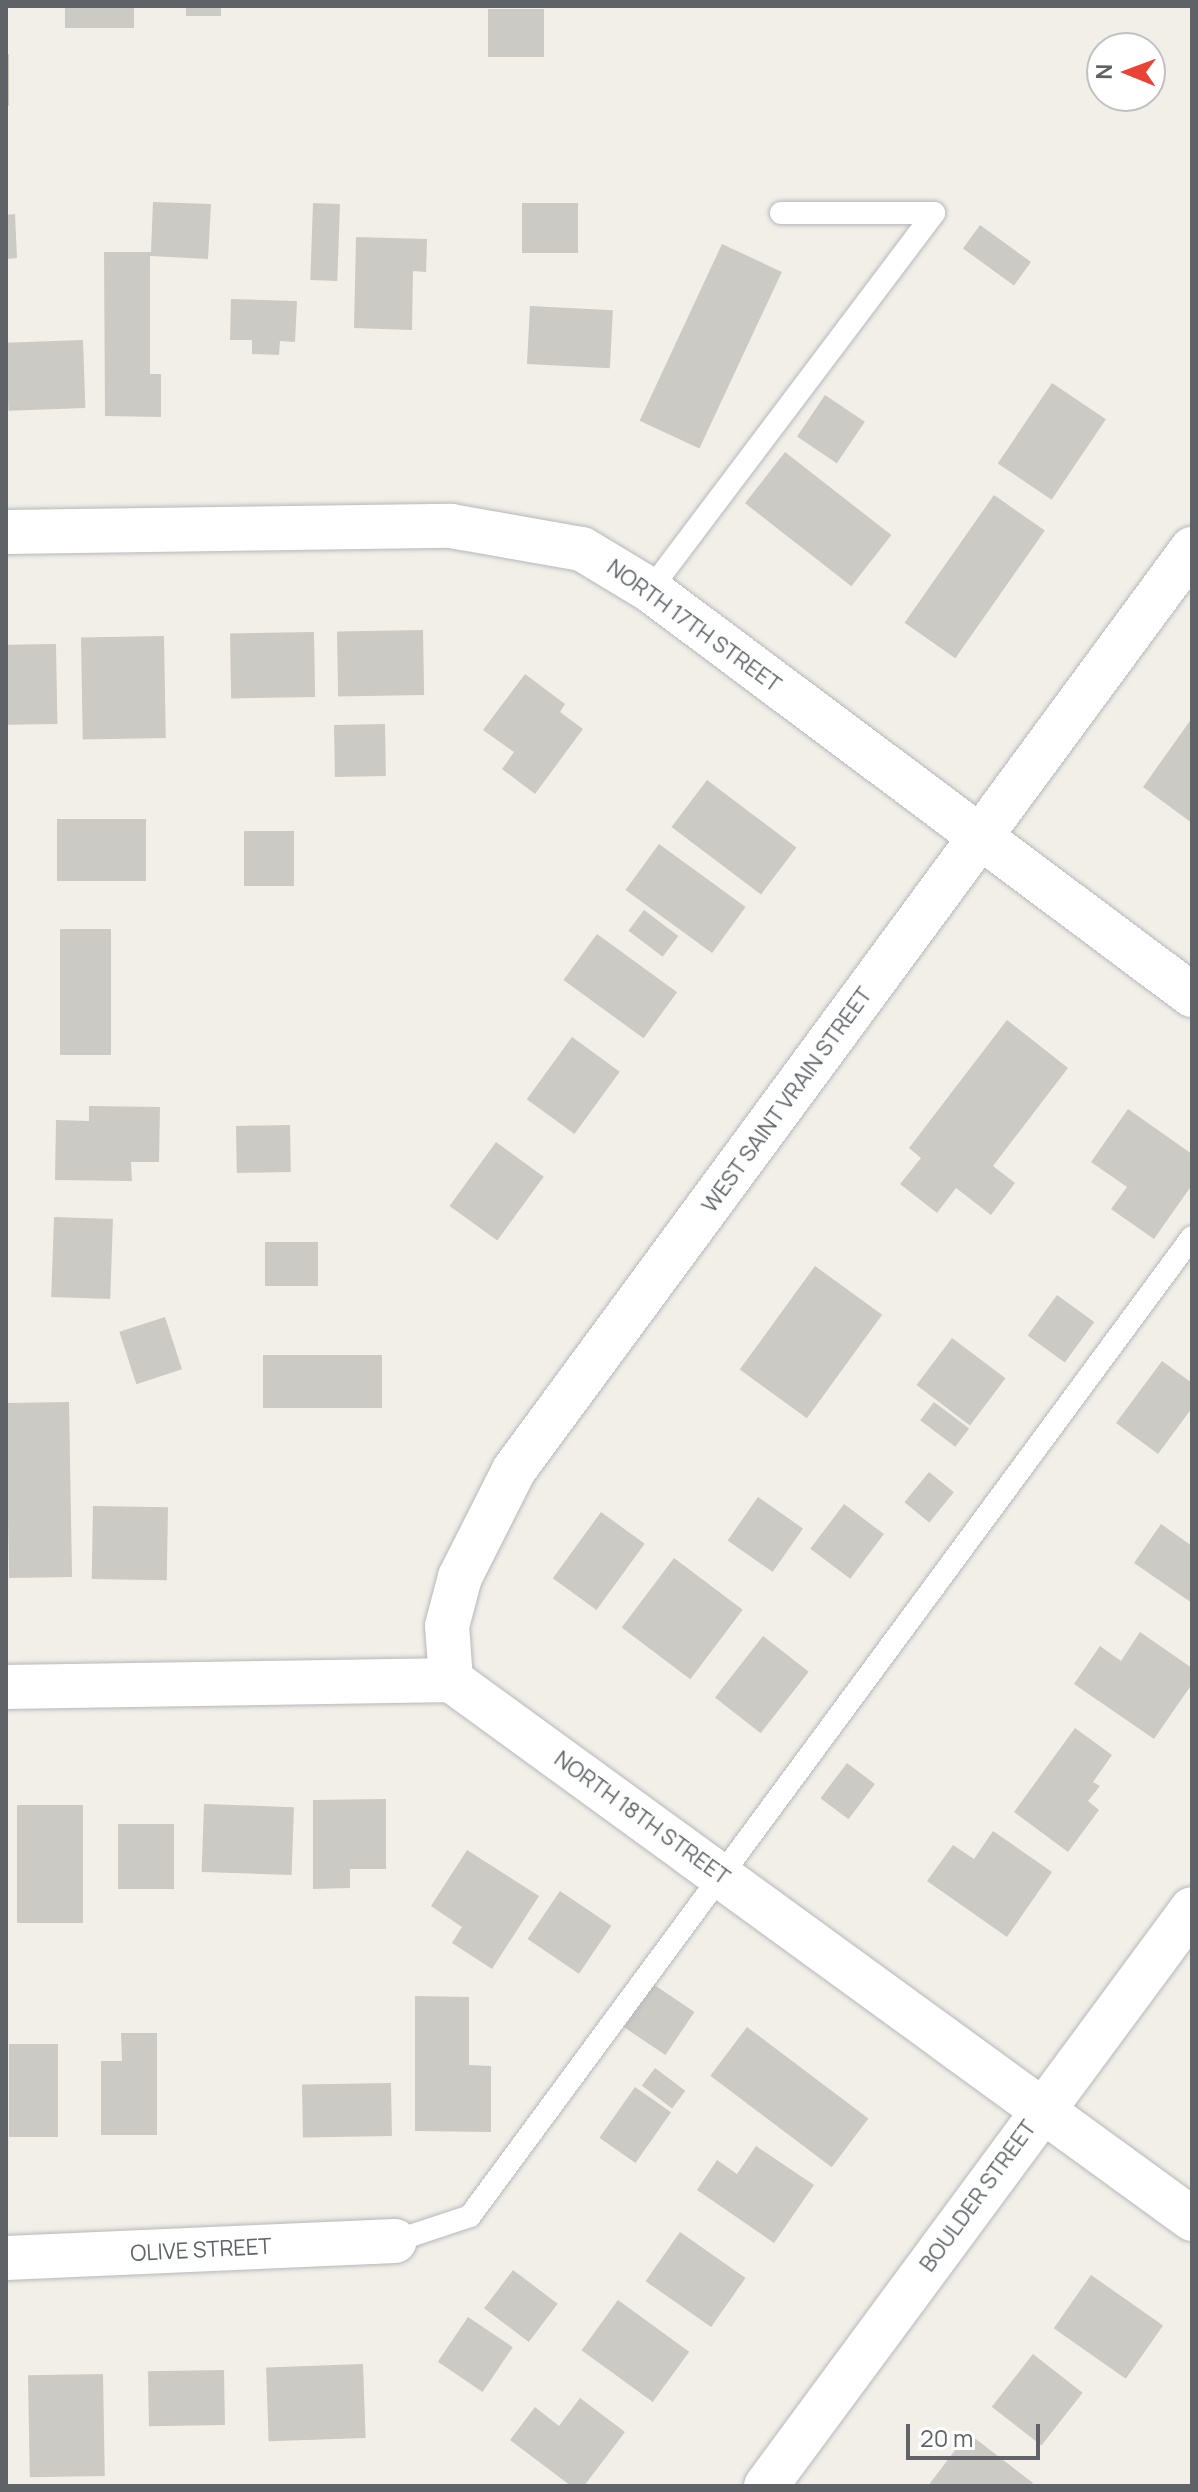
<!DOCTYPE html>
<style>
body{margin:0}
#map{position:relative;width:1198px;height:2492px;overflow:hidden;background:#f1efe8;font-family:Manrope,sans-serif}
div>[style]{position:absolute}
.building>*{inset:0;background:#cccac5;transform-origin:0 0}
.roads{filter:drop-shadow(0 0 2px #b5b8bc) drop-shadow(0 0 2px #b5b8bc)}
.lane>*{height:22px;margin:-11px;padding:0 11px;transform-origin:11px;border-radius:11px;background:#fff}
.street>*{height:44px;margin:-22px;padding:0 22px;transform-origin:22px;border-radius:22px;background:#fff}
.secondary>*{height:44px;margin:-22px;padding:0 22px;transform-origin:22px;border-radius:22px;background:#fff}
span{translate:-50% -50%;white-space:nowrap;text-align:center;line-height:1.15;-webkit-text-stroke:8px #fff;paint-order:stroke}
.street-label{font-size:22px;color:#5f6368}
.frame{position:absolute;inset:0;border:8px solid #5f6368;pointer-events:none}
.north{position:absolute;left:1086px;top:32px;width:80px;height:80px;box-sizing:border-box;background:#fff;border:2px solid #bfc1c3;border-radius:50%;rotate:271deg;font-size:22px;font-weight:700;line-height:32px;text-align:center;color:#5f6368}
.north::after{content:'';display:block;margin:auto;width:28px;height:36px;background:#ea4335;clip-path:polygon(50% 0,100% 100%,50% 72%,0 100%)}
.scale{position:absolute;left:906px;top:2424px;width:134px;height:36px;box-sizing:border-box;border:4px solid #5f6368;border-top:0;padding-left:10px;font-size:24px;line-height:28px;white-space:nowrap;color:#5f6368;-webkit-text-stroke:6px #fff;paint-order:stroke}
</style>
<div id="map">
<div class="building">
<i style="left:65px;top:6px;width:69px;height:22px"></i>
<i style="left:186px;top:6px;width:35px;height:10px"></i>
<i style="left:488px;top:9px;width:56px;height:48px"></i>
<i style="left:6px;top:54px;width:3px;height:52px"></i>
<i style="clip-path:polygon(153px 202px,211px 204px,208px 259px,150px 256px,150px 374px,161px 374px,161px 417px,105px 416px,104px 252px,151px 252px)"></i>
<i style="left:313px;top:203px;width:27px;height:77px;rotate:2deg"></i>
<i style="left:578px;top:203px;width:50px;height:56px;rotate:90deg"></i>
<i style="clip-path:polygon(15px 214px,17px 258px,6px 259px,6px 215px)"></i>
<i style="left:980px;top:225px;width:63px;height:29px;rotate:36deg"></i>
<i style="clip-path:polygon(356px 237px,427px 239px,426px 272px,413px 271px,412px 330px,354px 328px)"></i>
<i style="left:722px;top:244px;width:66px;height:195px;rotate:25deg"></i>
<i style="clip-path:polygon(231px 299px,297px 301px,295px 342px,280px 341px,279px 355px,252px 354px,252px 340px,230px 340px)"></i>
<i style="left:530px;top:306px;width:83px;height:58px;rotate:3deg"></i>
<i style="left:83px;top:340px;width:68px;height:77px;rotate:88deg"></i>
<i style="left:1052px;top:383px;width:65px;height:97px;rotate:34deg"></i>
<i style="left:825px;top:395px;width:48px;height:50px;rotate:34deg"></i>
<i style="left:785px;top:452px;width:135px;height:65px;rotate:38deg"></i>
<i style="left:994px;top:495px;width:62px;height:156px;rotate:35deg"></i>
<i style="left:423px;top:630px;width:65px;height:86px;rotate:89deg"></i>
<i style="left:314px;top:632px;width:65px;height:84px;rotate:89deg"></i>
<i style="left:164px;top:636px;width:102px;height:83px;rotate:89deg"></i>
<i style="left:56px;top:644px;width:80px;height:50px;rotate:89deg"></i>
<i style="clip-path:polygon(525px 674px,565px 704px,560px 712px,583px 729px,535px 794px,502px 769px,514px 752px,483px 730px)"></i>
<i style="clip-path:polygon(1192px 718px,1192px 823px,1143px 787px)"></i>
<i style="left:385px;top:724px;width:52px;height:51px;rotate:89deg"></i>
<i style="left:707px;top:780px;width:112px;height:59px;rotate:37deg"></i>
<i style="left:57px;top:819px;width:89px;height:62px"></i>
<i style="left:244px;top:831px;width:50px;height:55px"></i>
<i style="left:659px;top:844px;width:107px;height:57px;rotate:36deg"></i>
<i style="left:644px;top:910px;width:43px;height:26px;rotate:37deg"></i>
<i style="left:111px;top:929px;width:126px;height:51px;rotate:90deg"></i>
<i style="left:597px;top:934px;width:99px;height:57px;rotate:36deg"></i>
<i style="clip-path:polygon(1007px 1020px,1068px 1068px,993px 1166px,1015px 1183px,991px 1215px,956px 1188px,937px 1213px,900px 1184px,921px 1158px,909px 1148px)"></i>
<i style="left:572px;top:1037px;width:59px;height:77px;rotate:36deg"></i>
<i style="clip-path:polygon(89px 1106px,160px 1107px,159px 1162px,131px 1162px,132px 1181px,55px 1180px,56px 1120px,89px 1121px)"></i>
<i style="clip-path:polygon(1128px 1109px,1192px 1154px,1192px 1185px,1154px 1239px,1111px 1209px,1127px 1187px,1091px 1162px)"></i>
<i style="left:290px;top:1125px;width:47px;height:54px;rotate:89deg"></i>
<i style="left:496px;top:1142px;width:59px;height:79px;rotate:36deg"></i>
<i style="left:54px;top:1217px;width:59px;height:80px;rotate:2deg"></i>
<i style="left:265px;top:1242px;width:53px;height:44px"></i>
<i style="left:815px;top:1266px;width:83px;height:128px;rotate:36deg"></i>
<i style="left:1057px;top:1295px;width:46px;height:50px;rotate:36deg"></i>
<i style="left:165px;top:1317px;width:55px;height:48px;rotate:72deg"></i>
<i style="left:952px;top:1338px;width:67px;height:59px;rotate:37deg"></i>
<i style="left:382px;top:1355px;width:53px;height:119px;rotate:90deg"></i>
<i style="clip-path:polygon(1162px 1361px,1192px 1383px,1192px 1408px,1158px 1454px,1116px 1423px)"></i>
<i style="left:69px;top:1402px;width:175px;height:63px;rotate:89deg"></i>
<i style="left:934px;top:1402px;width:44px;height:23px;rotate:37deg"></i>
<i style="left:929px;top:1472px;width:32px;height:39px;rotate:39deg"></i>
<i style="left:758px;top:1497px;width:55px;height:53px;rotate:35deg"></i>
<i style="left:844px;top:1504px;width:50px;height:56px;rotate:37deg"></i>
<i style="left:93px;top:1506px;width:75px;height:73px;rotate:1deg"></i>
<i style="left:601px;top:1512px;width:54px;height:82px;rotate:36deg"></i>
<i style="clip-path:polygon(1161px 1524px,1192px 1546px,1192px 1603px,1134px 1563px)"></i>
<i style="left:674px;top:1558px;width:86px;height:87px;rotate:37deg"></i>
<i style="clip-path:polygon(1140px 1632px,1192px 1668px,1192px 1684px,1154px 1739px,1074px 1684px,1100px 1646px,1121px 1661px)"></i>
<i style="left:763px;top:1636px;width:58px;height:78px;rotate:38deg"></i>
<i style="clip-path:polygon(1075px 1728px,1112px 1755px,1093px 1782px,1100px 1786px,1088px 1801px,1099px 1810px,1068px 1852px,1014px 1812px)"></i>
<i style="left:847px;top:1763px;width:35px;height:44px;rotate:37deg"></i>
<i style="clip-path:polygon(386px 1799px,386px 1869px,350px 1869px,350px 1888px,313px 1889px,313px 1800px)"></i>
<i style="left:204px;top:1804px;width:90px;height:68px;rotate:2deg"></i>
<i style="left:83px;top:1805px;width:118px;height:66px;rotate:90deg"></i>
<i style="left:118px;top:1824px;width:56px;height:65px"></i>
<i style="clip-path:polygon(993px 1831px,1052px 1872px,1007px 1937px,927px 1881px,953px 1845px,974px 1859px)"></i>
<i style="clip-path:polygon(467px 1850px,539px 1896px,492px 1969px,452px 1943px,462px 1927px,431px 1906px)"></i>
<i style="left:560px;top:1891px;width:62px;height:58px;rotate:34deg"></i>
<i style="left:653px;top:1984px;width:50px;height:52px;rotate:34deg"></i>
<i style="clip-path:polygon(415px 1996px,469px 1997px,469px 2065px,491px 2066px,491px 2132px,415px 2131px)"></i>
<i style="left:747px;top:2027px;width:152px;height:61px;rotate:37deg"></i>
<i style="clip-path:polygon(121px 2033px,157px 2033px,157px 2135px,101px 2135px,101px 2061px,122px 2061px)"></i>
<i style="left:9px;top:2044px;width:49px;height:93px"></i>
<i style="left:655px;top:2068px;width:38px;height:22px;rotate:37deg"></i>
<i style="left:391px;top:2083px;width:53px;height:89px;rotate:89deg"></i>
<i style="left:635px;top:2087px;width:44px;height:62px;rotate:35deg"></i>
<i style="clip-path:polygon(756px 2146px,814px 2185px,774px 2243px,697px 2190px,717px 2160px,737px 2174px)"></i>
<i style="left:680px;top:2232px;width:80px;height:60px;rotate:35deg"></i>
<i style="left:513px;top:2270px;width:56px;height:48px;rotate:37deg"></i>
<i style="left:1091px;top:2275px;width:88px;height:65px;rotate:35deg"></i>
<i style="left:618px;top:2300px;width:88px;height:62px;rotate:36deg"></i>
<i style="left:468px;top:2317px;width:54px;height:54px;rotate:34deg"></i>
<i style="left:1033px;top:2354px;width:63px;height:67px;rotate:38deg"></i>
<i style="left:363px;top:2364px;width:74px;height:97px;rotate:88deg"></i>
<i style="left:224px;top:2370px;width:55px;height:76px;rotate:89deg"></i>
<i style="left:103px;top:2374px;width:102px;height:75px;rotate:89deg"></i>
<i style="clip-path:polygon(580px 2398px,625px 2432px,584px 2486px,571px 2486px,510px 2440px,535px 2407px,559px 2426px)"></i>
<i style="clip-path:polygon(968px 2433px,1033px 2483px,1030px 2486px,928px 2486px)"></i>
</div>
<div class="roads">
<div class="lane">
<i style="left:650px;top:590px;width:472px;rotate:-53deg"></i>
<i style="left:934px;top:213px;width:153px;rotate:180deg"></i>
<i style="left:395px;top:2241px;width:79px;rotate:-18.4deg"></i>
<i style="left:470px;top:2216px;width:1216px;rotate:-53.59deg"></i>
</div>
<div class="street">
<i style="left:451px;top:1680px;width:54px;rotate:-94.2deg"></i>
<i style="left:447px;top:1626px;width:51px;rotate:-75.1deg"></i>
<i style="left:460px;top:1577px;width:120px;rotate:-63.2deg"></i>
<i style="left:514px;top:1470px;width:1144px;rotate:-53.64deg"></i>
<i style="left:6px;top:1687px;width:445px;rotate:-0.9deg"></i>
<i style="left:451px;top:1680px;width:916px;rotate:36.03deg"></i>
<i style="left:6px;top:2258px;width:389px;rotate:-2.5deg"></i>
<i style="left:766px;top:2486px;width:717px;rotate:-53.56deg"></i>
</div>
<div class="secondary">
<i style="left:6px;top:532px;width:445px;rotate:-0.8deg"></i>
<i style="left:451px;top:526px;width:133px;rotate:10deg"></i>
<i style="left:582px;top:549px;width:79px;rotate:31.1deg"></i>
<i style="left:650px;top:590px;width:677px;rotate:36.77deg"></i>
</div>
</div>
<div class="street-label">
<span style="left:694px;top:626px;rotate:36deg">NORTH 17TH STREET</span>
<span style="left:787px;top:1100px;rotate:-54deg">WEST SAINT VRAIN STREET</span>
<span style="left:642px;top:1818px;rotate:36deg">NORTH 18TH STREET</span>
<span style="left:978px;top:2196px;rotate:-54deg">BOULDER STREET</span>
<span style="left:201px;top:2250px;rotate:-3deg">OLIVE STREET</span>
</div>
<div class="frame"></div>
<div class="north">N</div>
<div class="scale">20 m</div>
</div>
